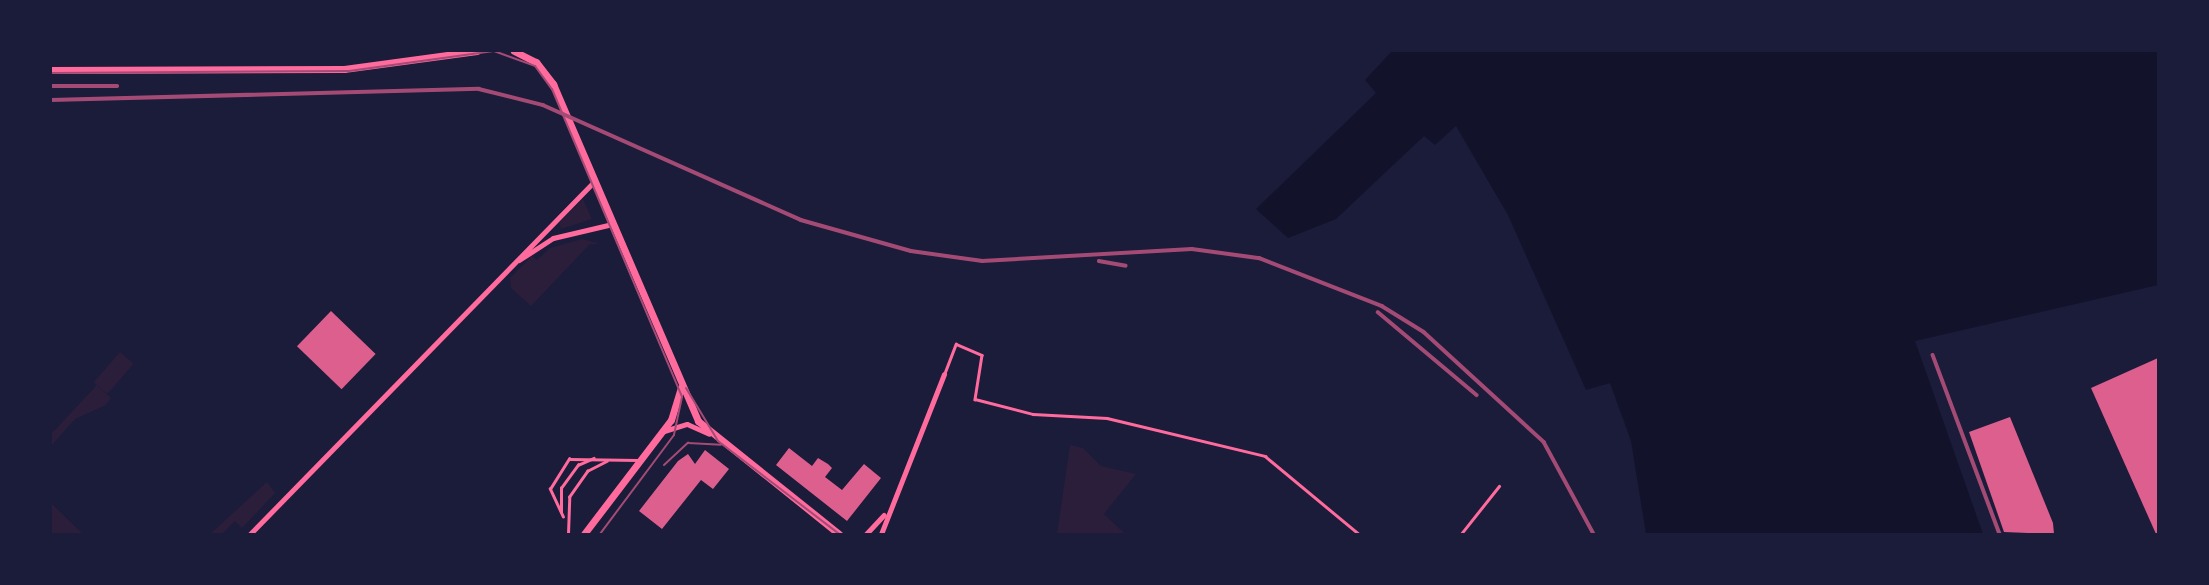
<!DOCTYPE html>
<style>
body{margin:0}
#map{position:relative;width:2209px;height:585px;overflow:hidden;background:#1b1b3a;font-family:Mulish,sans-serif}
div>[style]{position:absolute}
.green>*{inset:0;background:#2a1e3b;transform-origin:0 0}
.water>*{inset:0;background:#12122b}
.building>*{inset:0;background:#dd5f8e;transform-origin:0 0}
.service>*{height:2.5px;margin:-1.25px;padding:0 1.25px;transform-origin:1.25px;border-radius:1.25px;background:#ff6b9d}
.minor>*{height:5px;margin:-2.5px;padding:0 2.5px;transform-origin:2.5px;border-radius:2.5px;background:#ff6b9d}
.tertiary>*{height:7px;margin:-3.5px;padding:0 3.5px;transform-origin:3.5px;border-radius:3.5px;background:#ff6b9d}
.tram>*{height:2px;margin:-1px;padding:0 1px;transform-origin:1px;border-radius:1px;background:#a44b75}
.rail>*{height:3.5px;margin:-1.75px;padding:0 1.75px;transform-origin:1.75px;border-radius:1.75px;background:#a44b75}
span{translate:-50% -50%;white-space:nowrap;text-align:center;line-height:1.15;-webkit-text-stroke:5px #1b1b3a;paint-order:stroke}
.frame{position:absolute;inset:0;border:52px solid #1b1b3a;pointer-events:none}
</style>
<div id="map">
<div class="green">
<i style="clip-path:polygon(583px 199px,592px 219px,561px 229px,559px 223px)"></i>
<i style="clip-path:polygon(582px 239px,600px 244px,590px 244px,531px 306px,511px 288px,510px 278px,532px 256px,537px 260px,550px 248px)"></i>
<i style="left:120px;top:352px;width:18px;height:40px;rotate:41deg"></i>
<i style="clip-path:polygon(97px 385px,111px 398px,106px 405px,75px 419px,51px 446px,51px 434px)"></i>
<i style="clip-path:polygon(1070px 445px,1083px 448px,1101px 466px,1136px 474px,1104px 514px,1125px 534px,1057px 534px)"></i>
<i style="clip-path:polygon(267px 482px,275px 493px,242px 528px,235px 521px,222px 534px,210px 534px)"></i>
<i style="clip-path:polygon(51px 503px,83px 534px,51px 534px)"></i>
</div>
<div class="water">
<i style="clip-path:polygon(1392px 51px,2158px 51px,2158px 285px,1915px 341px,1983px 534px,1646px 534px,1631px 441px,1610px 383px,1586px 390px,1508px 215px,1456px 126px,1435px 145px,1424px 136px,1336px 219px,1288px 238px,1256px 209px,1376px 93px,1365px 80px)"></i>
</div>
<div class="building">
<i style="left:331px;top:311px;width:62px;height:49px;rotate:44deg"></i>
<i style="clip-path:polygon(2158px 358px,2158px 534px,2156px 534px,2091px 388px)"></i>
<i style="clip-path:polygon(2010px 417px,2053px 523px,2054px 534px,2004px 532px,1969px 432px)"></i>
<i style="clip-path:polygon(789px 448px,812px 466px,818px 458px,828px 464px,832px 468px,825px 477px,842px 490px,864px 464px,881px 478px,847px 521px,776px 465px)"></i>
<i style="clip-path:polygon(705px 450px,729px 469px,713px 489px,701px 480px,662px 529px,639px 511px,678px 461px,688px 454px,695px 464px)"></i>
</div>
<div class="service">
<i style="left:945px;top:372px;width:30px;rotate:-69deg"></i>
<i style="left:956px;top:344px;width:28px;rotate:23deg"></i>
<i style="left:982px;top:355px;width:45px;rotate:99deg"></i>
<i style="left:975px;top:399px;width:60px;rotate:14.5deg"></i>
<i style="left:1033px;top:414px;width:74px;rotate:3.1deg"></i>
<i style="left:1107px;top:418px;width:163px;rotate:13.5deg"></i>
<i style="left:1265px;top:456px;width:122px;rotate:39.7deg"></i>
<i style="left:561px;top:512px;width:24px;rotate:-90deg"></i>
<i style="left:561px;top:488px;width:29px;rotate:-54deg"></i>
<i style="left:578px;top:465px;width:17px;rotate:-24deg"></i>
<i style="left:563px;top:517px;width:31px;rotate:-115deg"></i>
<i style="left:550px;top:489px;width:36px;rotate:-58deg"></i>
<i style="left:569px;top:459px;width:69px;rotate:0.8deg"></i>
<i style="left:568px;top:534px;width:37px;rotate:-88deg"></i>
<i style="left:569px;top:497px;width:32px;rotate:-55deg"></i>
<i style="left:587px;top:471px;width:22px;rotate:-27deg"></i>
<i style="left:1461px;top:534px;width:61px;rotate:-51.6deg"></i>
</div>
<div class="minor">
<i style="left:519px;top:260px;width:40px;rotate:-32.9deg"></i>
<i style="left:553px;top:238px;width:61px;rotate:-13.3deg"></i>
<i style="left:664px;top:431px;width:24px;rotate:-17deg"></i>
<i style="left:687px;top:424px;width:24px;rotate:24deg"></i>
<i style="left:250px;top:534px;width:493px;rotate:-45.7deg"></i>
<i style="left:866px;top:534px;width:26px;rotate:-47deg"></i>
<i style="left:881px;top:534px;width:172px;rotate:-68.5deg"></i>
</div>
<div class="tertiary">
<i style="left:514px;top:51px;width:25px;rotate:27deg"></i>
<i style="left:536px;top:62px;width:28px;rotate:52deg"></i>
<i style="left:553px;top:84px;width:367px;rotate:66.7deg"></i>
<i style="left:698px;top:421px;width:181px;rotate:38.7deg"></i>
<i style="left:51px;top:70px;width:293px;rotate:-0.2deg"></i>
<i style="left:344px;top:69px;width:134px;rotate:-7.7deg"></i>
<i style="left:584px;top:534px;width:143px;rotate:-52.7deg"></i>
<i style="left:671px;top:420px;width:34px;rotate:-73deg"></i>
</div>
<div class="tram">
<i style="left:51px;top:73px;width:298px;rotate:-0.4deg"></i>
<i style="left:349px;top:71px;width:146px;rotate:-7.9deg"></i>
<i style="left:494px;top:51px;width:44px;rotate:20.1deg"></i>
<i style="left:535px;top:66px;width:29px;rotate:54deg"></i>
<i style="left:552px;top:89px;width:334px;rotate:67.1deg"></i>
<i style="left:682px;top:397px;width:39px;rotate:102deg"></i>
<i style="left:674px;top:435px;width:124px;rotate:126.8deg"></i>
<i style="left:686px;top:388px;width:62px;rotate:58.9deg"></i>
<i style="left:718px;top:441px;width:153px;rotate:37.5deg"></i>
<i style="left:664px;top:465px;width:33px;rotate:-43deg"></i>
<i style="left:688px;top:443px;width:33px;rotate:3deg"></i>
</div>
<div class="rail">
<i style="left:51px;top:86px;width:66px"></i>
<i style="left:51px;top:100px;width:428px;rotate:-1.5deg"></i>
<i style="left:479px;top:89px;width:66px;rotate:14deg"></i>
<i style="left:543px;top:105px;width:282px;rotate:24deg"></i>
<i style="left:801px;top:220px;width:114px;rotate:15.7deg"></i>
<i style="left:911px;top:251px;width:72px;rotate:8deg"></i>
<i style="left:982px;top:261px;width:210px;rotate:-3.3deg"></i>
<i style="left:1192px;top:249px;width:68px;rotate:7.7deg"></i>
<i style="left:1259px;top:258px;width:132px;rotate:21.3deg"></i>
<i style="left:1382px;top:306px;width:49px;rotate:31.8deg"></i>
<i style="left:1424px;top:332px;width:163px;rotate:42.5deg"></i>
<i style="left:1544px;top:442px;width:105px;rotate:61.5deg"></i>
<i style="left:1099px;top:261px;width:27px;rotate:10deg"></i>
<i style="left:1378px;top:312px;width:129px;rotate:40deg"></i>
<i style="left:1933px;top:355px;width:191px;rotate:69.5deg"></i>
</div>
<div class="frame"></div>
</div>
